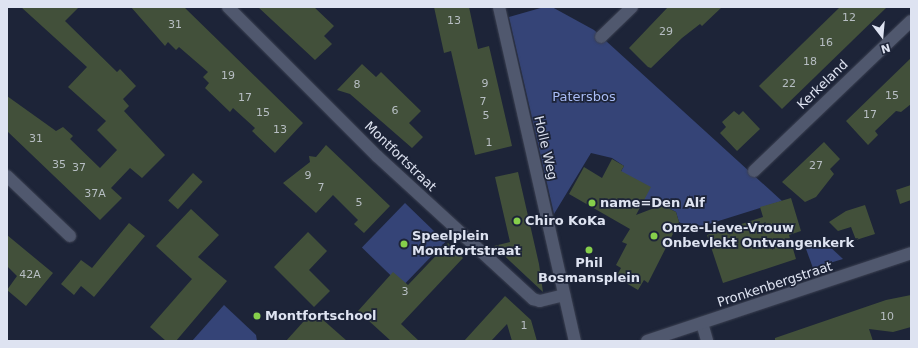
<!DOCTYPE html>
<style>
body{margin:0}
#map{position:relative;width:918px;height:348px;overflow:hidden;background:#1d2438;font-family:"DejaVu Sans",sans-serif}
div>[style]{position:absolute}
.green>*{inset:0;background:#354477;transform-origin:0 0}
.building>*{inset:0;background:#42503a;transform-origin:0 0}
.roads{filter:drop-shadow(0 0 1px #3b4051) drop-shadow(0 0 1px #3b4051)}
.minor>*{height:12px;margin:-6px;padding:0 6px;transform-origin:6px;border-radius:6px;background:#50586e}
.tertiary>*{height:12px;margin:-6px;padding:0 6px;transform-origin:6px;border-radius:6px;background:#50586e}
.dots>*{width:11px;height:11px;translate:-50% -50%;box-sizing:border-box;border:2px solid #1d2438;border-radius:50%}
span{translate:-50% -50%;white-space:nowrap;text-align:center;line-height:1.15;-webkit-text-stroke:3.5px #1d2438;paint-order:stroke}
.number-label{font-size:11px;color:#b7bec3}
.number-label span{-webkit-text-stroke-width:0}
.street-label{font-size:13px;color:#dee3f1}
.park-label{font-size:13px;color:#a9bcf5}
.poi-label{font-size:13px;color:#dee3f1;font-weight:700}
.left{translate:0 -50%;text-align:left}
.frame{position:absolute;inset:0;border:8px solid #dee3f1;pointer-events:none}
.north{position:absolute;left:862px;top:16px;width:40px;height:40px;-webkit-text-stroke:3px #1d2438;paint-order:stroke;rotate:164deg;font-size:11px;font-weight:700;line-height:16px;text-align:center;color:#dee3f1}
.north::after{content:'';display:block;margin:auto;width:14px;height:18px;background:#dee3f1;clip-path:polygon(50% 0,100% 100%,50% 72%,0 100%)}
</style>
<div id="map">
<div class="green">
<i style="clip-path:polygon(544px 7px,552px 7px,594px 30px,782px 201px,693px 229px,679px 222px,676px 212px,663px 205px,653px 208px,614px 184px,624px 166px,612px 158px,591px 153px,554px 214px,509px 17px)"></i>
<i style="left:405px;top:203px;width:56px;height:62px;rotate:44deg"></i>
<i style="clip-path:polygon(827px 244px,843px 259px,813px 268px,806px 249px)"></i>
<i style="clip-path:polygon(224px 305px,256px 335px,257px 341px,192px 341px)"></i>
</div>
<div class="building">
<i style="clip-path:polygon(21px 7px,79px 7px,65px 21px,117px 72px,120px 69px,136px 86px,123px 99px,129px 106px,124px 111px,165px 155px,142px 178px,130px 168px,111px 188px,122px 198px,100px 220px,7px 131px,7px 96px,56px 131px,63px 127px,73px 136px,70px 139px,100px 168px,117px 150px,97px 130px,106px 121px,68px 87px,87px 67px)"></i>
<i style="clip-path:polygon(131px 7px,184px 7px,303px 123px,275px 153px,252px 131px,255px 128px,233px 108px,230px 112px,205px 88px,209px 83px,203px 77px,208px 72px,179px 47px,176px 50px,168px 42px,165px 46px)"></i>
<i style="clip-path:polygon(258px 7px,314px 7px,334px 26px,324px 36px,332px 44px,315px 60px)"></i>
<i style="clip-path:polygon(434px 7px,469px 7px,478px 49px,489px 46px,512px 146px,475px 155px,451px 51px,444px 53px)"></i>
<i style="clip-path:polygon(668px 7px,722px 7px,702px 26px,700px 24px,682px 38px,651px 68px,648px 67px,629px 48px)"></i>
<i style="clip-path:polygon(840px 7px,887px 7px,782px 109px,759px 86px)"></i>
<i style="clip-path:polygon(911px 58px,911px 104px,901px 112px,896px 111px,875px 131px,878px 135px,868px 145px,846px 121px)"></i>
<i style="clip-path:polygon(362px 64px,376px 77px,381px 72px,421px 111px,409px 123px,423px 137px,412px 148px,350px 94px,337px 90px)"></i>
<i style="clip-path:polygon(734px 111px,739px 115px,743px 111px,760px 129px,737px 151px,720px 133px,726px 127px,722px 122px)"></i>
<i style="clip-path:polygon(824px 142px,840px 159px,830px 169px,834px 174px,816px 197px,805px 202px,782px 182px)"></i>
<i style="clip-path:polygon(326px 145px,390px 206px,364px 233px,354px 224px,358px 220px,333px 195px,316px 213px,283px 183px,310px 162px,309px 156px,316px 157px)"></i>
<i style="clip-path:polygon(612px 159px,624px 166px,621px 171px,651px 187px,636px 215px,662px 205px,676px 212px,679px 222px,648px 283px,644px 280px,638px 290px,616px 277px,621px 268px,616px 265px,627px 244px,622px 242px,630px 229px,569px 194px,584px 167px,602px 178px)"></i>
<i style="clip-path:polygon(518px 172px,539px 264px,543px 292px,494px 246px,510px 242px,495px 177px)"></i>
<i style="left:193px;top:173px;width:13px;height:37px;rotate:42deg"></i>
<i style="clip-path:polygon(911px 185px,911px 200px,900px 204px,896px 190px)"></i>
<i style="clip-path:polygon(791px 198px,801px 231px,789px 235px,796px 259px,723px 283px,707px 235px,763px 217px,760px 207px)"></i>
<i style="clip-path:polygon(865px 205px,875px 234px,856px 240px,851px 227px,838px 231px,829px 222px,846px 211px)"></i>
<i style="clip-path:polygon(191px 209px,219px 235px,198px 257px,227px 281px,176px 341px,166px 341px,150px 327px,192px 279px,156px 246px)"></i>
<i style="clip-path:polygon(129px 223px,145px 236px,94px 297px,81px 286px,74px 295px,61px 284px,81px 260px,92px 268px)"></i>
<i style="clip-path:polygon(308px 232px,327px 251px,309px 270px,330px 291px,314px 307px,274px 267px)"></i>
<i style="clip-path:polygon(7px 235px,53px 273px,26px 306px,7px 290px,17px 276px,7px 266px)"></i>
<i style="clip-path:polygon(448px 243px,463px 258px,401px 324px,419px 341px,391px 341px,358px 311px,393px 272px,408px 285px)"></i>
<i style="clip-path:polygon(911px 295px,911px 327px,893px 332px,869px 329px,873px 341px,775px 341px,775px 338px,886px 300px)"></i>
<i style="clip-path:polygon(505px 296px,531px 320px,537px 341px,512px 341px,507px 324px,491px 341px,464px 341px)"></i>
<i style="clip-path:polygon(313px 311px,347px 341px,286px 341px)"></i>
</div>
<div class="roads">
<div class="minor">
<i style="left:228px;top:7px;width:211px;rotate:45deg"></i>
<i style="left:377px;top:156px;width:212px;rotate:42.5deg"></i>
<i style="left:533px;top:299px;width:7px;rotate:16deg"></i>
<i style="left:540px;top:301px;width:25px;rotate:-14deg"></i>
<i style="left:601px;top:37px;width:43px;rotate:-44.1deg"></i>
<i style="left:754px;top:171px;width:217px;rotate:-43.7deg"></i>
<i style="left:7px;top:176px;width:87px;rotate:43.6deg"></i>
<i style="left:702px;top:323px;width:19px;rotate:74deg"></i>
<i style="left:647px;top:341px;width:278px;rotate:-18.4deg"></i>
</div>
<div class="tertiary">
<i style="left:499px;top:7px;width:343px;rotate:77.2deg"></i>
</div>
</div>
<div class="dots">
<i style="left:592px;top:203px;background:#86cf4b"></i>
<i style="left:517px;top:221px;background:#86cf4b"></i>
<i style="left:654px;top:236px;background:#86cf4b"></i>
<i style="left:404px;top:244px;background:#86cf4b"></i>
<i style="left:589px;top:250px;background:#86cf4b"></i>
<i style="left:257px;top:316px;background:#86cf4b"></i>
</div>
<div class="number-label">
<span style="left:849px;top:18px">12</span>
<span style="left:454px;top:21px">13</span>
<span style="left:175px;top:25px">31</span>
<span style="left:666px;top:32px">29</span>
<span style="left:826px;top:43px">16</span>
<span style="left:810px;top:62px">18</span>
<span style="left:228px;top:76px">19</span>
<span style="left:485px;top:84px">9</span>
<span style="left:789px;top:84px">22</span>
<span style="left:357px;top:85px">8</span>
<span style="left:892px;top:96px">15</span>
<span style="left:245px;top:98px">17</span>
<span style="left:483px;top:102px">7</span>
<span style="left:395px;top:111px">6</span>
<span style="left:263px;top:113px">15</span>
<span style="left:870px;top:115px">17</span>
<span style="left:486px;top:116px">5</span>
<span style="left:280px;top:130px">13</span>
<span style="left:36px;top:139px">31</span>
<span style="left:489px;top:143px">1</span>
<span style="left:59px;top:165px">35</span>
<span style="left:816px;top:166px">27</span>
<span style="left:79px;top:168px">37</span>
<span style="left:308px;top:176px">9</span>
<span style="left:321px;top:188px">7</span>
<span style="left:95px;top:194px">37A</span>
<span style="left:359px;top:203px">5</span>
<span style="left:30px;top:275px">42A</span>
<span style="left:405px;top:292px">3</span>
<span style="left:887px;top:317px">10</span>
<span style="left:524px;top:326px">1</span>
</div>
<div class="street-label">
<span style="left:823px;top:85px;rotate:-44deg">Kerkeland</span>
<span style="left:545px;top:148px;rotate:77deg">Holle Weg</span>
<span style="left:400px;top:157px;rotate:44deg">Montfortstraat</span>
<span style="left:775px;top:285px;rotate:-18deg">Pronkenbergstraat</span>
</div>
<div class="park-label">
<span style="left:584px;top:97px">Patersbos</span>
</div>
<div class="poi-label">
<span class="left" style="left:600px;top:203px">name=Den Alf</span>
<span class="left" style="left:525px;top:221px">Chiro KoKa</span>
<span class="left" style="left:662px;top:236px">Onze-Lieve-Vrouw<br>Onbevlekt Ontvangenkerk</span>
<span class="left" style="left:412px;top:244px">Speelplein<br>Montfortstraat</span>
<span style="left:589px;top:271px">Phil<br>Bosmansplein</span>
<span class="left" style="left:265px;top:316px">Montfortschool</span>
</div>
<div class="frame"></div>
<div class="north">N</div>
</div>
